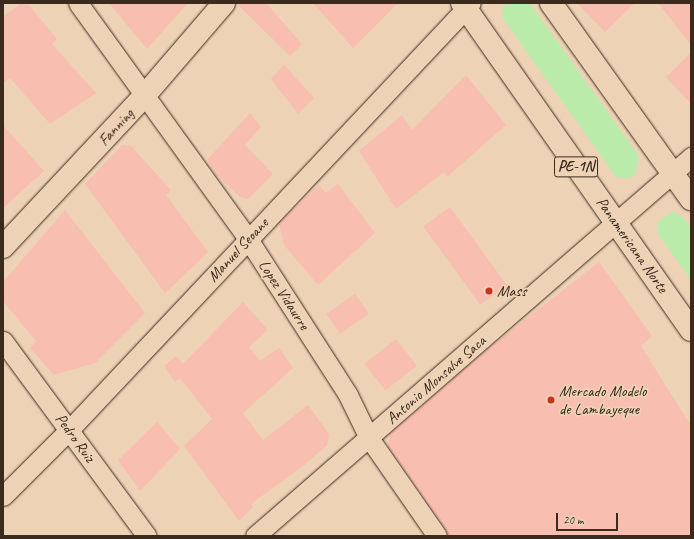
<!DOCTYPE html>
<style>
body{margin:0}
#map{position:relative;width:694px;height:539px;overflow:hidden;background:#eed2b5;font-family:Caveat,sans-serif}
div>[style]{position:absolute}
.green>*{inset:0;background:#baebaa}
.building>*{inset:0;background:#f8beb0;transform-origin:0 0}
.roads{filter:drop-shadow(0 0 1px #3b2a1e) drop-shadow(0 0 1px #3b2a1e)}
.street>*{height:19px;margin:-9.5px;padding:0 9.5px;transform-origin:9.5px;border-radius:9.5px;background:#eed2b5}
.secondary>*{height:22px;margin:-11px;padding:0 11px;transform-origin:11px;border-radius:11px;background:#eed2b5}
.highway>*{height:22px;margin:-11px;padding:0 11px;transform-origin:11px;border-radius:11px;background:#eed2b5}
.dots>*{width:11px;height:11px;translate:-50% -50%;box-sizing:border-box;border:2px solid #eed2b5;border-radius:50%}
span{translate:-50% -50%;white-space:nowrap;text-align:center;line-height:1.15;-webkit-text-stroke:3.5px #eed2b5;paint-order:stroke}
.shield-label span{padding:1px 3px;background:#eed2b5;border:1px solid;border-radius:3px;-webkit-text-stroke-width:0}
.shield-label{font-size:15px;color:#3b2a1e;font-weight:700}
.street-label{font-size:16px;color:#3b2a1e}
.poi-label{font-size:16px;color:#3b2a1e}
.left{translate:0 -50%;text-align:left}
.frame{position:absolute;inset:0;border:4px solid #3b2a1e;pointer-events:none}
.scale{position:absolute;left:556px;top:513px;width:62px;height:18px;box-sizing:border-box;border:2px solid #3b2a1e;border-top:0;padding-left:5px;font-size:12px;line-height:14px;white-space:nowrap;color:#3b2a1e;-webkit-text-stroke:3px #eed2b5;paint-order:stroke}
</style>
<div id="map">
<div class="green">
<i style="clip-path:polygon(505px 3px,530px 3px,639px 156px,636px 172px,631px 178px,616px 177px,502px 17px,503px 7px)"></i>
<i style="clip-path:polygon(673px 212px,682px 216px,691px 228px,691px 280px,657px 233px,658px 221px)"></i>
</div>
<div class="building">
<i style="clip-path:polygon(109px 3px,188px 3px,147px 49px)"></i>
<i style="clip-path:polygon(236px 3px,266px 3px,302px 44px,290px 56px)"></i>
<i style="clip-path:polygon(313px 3px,398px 3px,353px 48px)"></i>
<i style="clip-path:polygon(577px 3px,635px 3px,605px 32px)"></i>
<i style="clip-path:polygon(658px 3px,691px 3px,691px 45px)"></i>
<i style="clip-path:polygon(20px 4px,29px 5px,57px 39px,52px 44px,96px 93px,50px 124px,10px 78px,3px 83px,3px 17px)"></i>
<i style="clip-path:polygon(691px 53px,691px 104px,666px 77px)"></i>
<i style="clip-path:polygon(284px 65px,314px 98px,298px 114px,271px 79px)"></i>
<i style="clip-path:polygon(466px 75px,506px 125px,447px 177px,444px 172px,396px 209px,359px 151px,402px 115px,412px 130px)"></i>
<i style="clip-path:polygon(250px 113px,261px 127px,245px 145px,273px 174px,248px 199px,240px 197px,218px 177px,207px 160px)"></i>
<i style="clip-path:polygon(3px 125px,44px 171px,3px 208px)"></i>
<i style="clip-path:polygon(122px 145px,131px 146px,171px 190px,166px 195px,208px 252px,165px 293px,85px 184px)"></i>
<i style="clip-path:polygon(338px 184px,375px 233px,318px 285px,284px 245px,279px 223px,319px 185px,326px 193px)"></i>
<i style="left:450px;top:207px;width:97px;height:33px;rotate:54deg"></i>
<i style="clip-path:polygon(65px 210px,145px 313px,95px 363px,54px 375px,30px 348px,36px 341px,3px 301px,3px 282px)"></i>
<i style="clip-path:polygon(599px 262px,652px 336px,641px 346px,691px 426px,691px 536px,448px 536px,446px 530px,388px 446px,389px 434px,480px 355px)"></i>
<i style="left:355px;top:294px;width:24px;height:35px;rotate:55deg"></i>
<i style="clip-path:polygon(243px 302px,268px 330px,249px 347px,260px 361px,279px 348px,293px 368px,243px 413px,263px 440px,308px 405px,329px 434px,327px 445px,303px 466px,251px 504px,253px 507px,239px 521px,184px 446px,212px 419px,180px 378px,175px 382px,164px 366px,176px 356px,183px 364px)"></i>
<i style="left:396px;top:339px;width:34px;height:40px;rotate:52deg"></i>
<i style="clip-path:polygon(157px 422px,180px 449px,140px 491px,118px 460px)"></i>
</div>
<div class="roads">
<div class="street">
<i style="left:78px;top:3px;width:291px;rotate:54.2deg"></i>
<i style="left:248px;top:239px;width:185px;rotate:57.3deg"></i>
<i style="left:348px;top:395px;width:48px;rotate:64deg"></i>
<i style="left:369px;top:438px;width:119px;rotate:55.2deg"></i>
<i style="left:3px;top:341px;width:242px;rotate:53.6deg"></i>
<i style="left:3px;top:496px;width:93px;rotate:-45deg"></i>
<i style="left:69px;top:430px;width:586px;rotate:-46.73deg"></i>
<i style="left:255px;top:536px;width:578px;rotate:-41deg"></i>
</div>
<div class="secondary">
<i style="left:3px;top:247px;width:208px;rotate:-46.9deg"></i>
<i style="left:145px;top:95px;width:121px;rotate:-49.3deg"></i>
</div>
<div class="highway">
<i style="left:462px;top:3px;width:399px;rotate:55deg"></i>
<i style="left:551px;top:3px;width:241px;rotate:54.5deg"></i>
</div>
</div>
<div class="dots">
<i style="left:489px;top:291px;background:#c8321e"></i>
<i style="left:551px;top:400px;background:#c8321e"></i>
</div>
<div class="shield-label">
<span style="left:576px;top:167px">PE-1N</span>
</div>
<div class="street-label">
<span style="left:116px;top:127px;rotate:-47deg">Fanning</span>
<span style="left:632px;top:245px;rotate:55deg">Panamericana Norte</span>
<span style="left:238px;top:250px;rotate:-47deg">Manuel Seoane</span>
<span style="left:284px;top:295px;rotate:57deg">Lopez Vidaurre</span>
<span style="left:436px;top:380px;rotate:-41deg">Antonio Monsalve Saca</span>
<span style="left:75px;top:438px;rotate:54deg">Pedro Ruiz</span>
</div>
<div class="poi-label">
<span class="left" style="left:497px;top:291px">Mass</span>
<span class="left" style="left:559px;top:400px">Mercado Modelo<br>de Lambayeque</span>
</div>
<div class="frame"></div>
<div class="scale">20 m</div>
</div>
